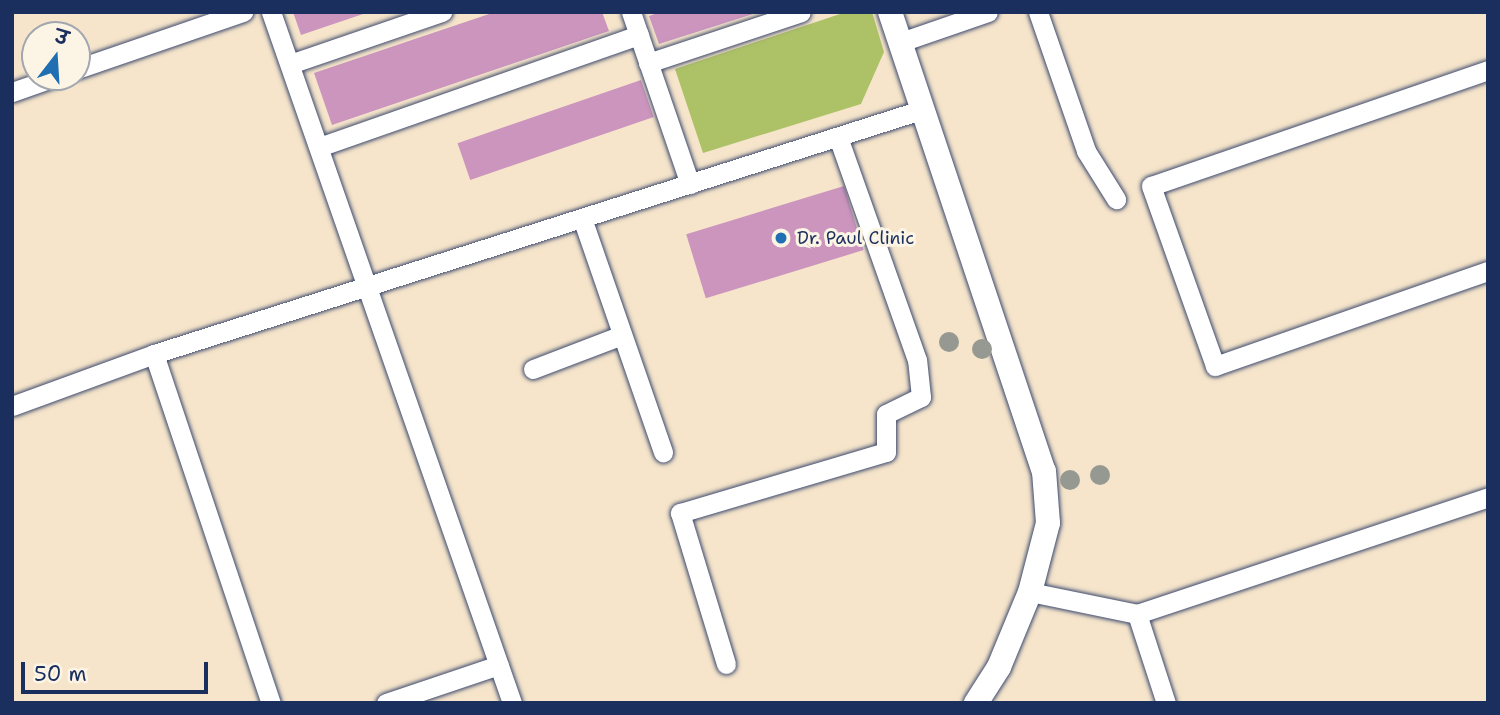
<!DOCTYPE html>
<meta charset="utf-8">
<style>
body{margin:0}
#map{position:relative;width:1500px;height:715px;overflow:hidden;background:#f6e5cb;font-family:"Shantell Sans","Playpen Sans Deva",sans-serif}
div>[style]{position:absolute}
.green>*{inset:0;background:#adc267}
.building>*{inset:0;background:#cb95be;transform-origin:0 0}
.roads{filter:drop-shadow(0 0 2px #3c4a6e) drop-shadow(0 0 2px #3c4a6e)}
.minor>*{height:19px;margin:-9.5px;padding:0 9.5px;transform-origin:9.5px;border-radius:9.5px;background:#fff}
.tertiary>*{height:24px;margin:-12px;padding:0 12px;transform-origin:12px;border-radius:12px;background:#fff}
.trees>*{width:20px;height:20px;margin:-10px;border-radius:50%;background:#969991}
.dots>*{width:19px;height:19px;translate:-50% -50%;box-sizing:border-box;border:4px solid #fcf5e5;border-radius:50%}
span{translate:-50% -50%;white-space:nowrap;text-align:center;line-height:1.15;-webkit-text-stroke:6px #fcf5e5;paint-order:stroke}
.poi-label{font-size:18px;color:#1b2f5e}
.left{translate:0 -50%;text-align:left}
.frame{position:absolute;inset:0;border:14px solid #1b2f5e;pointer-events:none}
.north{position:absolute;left:21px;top:21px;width:70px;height:70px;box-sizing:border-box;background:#fcf5e5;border:2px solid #a2a6af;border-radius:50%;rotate:17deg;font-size:19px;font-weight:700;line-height:28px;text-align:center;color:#1b2f5e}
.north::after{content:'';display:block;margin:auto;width:24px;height:32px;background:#1f6fb2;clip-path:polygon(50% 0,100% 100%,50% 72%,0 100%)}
.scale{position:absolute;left:21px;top:662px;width:187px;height:32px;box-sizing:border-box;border:4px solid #1b2f5e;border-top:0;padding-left:9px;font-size:21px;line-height:24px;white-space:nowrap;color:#1b2f5e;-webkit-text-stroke:5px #fcf5e5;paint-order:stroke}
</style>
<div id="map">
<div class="green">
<i style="clip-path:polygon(846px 12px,872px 12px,884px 52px,861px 104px,703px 153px,675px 69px)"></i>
</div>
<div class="building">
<i style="clip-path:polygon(293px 12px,366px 12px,366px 13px,301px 35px)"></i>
<i style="clip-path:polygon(495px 12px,602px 12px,609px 31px,332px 125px,314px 73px)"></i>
<i style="clip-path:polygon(660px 12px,756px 12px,756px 13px,659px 44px,649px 16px)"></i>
<i style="left:641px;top:80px;width:39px;height:194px;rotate:71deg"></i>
<i style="left:844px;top:186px;width:67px;height:165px;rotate:73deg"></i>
</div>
<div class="roads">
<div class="minor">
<i style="left:271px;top:12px;width:732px;rotate:70.77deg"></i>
<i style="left:631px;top:12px;width:182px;rotate:71.1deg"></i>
<i style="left:1038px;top:12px;width:147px;rotate:70.9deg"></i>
<i style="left:1086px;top:151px;width:57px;rotate:58deg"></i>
<i style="left:898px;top:43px;width:95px;rotate:-19deg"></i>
<i style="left:648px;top:63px;width:161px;rotate:-18.4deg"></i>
<i style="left:290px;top:64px;width:161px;rotate:-18.9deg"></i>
<i style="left:77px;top:69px;width:176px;rotate:-19deg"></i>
<i style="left:1488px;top:70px;width:356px;rotate:161deg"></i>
<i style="left:1151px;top:186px;width:191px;rotate:70.4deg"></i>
<i style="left:1215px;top:366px;width:289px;rotate:-19.2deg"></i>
<i style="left:12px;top:92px;width:46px;rotate:-19.2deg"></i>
<i style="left:319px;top:147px;width:339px;rotate:-19.3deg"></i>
<i style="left:582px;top:218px;width:248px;rotate:70.9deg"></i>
<i style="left:154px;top:354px;width:368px;rotate:71.5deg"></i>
<i style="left:533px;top:369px;width:95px;rotate:-20.9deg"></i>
<i style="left:12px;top:406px;width:151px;rotate:-20.1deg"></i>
<i style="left:154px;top:354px;width:808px;rotate:-17.65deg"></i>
<i style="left:1030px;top:592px;width:109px;rotate:11.6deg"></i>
<i style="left:1137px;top:614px;width:370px;rotate:-18.4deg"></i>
<i style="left:1137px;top:614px;width:94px;rotate:72deg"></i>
<i style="left:726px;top:664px;width:158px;rotate:-106.9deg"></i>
<i style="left:680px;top:513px;width:215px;rotate:-16.5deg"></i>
<i style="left:886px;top:452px;width:38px;rotate:-90deg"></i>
<i style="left:886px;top:414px;width:39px;rotate:-26deg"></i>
<i style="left:921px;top:397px;width:37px;rotate:-96deg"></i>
<i style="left:917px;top:360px;width:237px;rotate:-109.5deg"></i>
<i style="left:386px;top:703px;width:119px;rotate:-18.6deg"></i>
</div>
<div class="tertiary">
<i style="left:890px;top:12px;width:484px;rotate:71.5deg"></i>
<i style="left:1044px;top:471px;width:52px;rotate:85.6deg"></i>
<i style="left:1048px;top:523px;width:71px;rotate:104.6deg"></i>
<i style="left:1030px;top:592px;width:81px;rotate:112.5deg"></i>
<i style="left:999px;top:667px;width:43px;rotate:122.6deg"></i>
</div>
</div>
<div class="trees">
<i style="left:949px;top:342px"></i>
<i style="left:982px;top:349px"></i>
<i style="left:1100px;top:475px"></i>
<i style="left:1070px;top:480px"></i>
</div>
<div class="dots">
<i style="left:781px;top:238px;background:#1f6fb2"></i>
</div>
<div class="poi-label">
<span class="left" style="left:797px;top:238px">Dr. Paul Clinic</span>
</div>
<div class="frame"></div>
<div class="north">उ</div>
<div class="scale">50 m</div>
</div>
